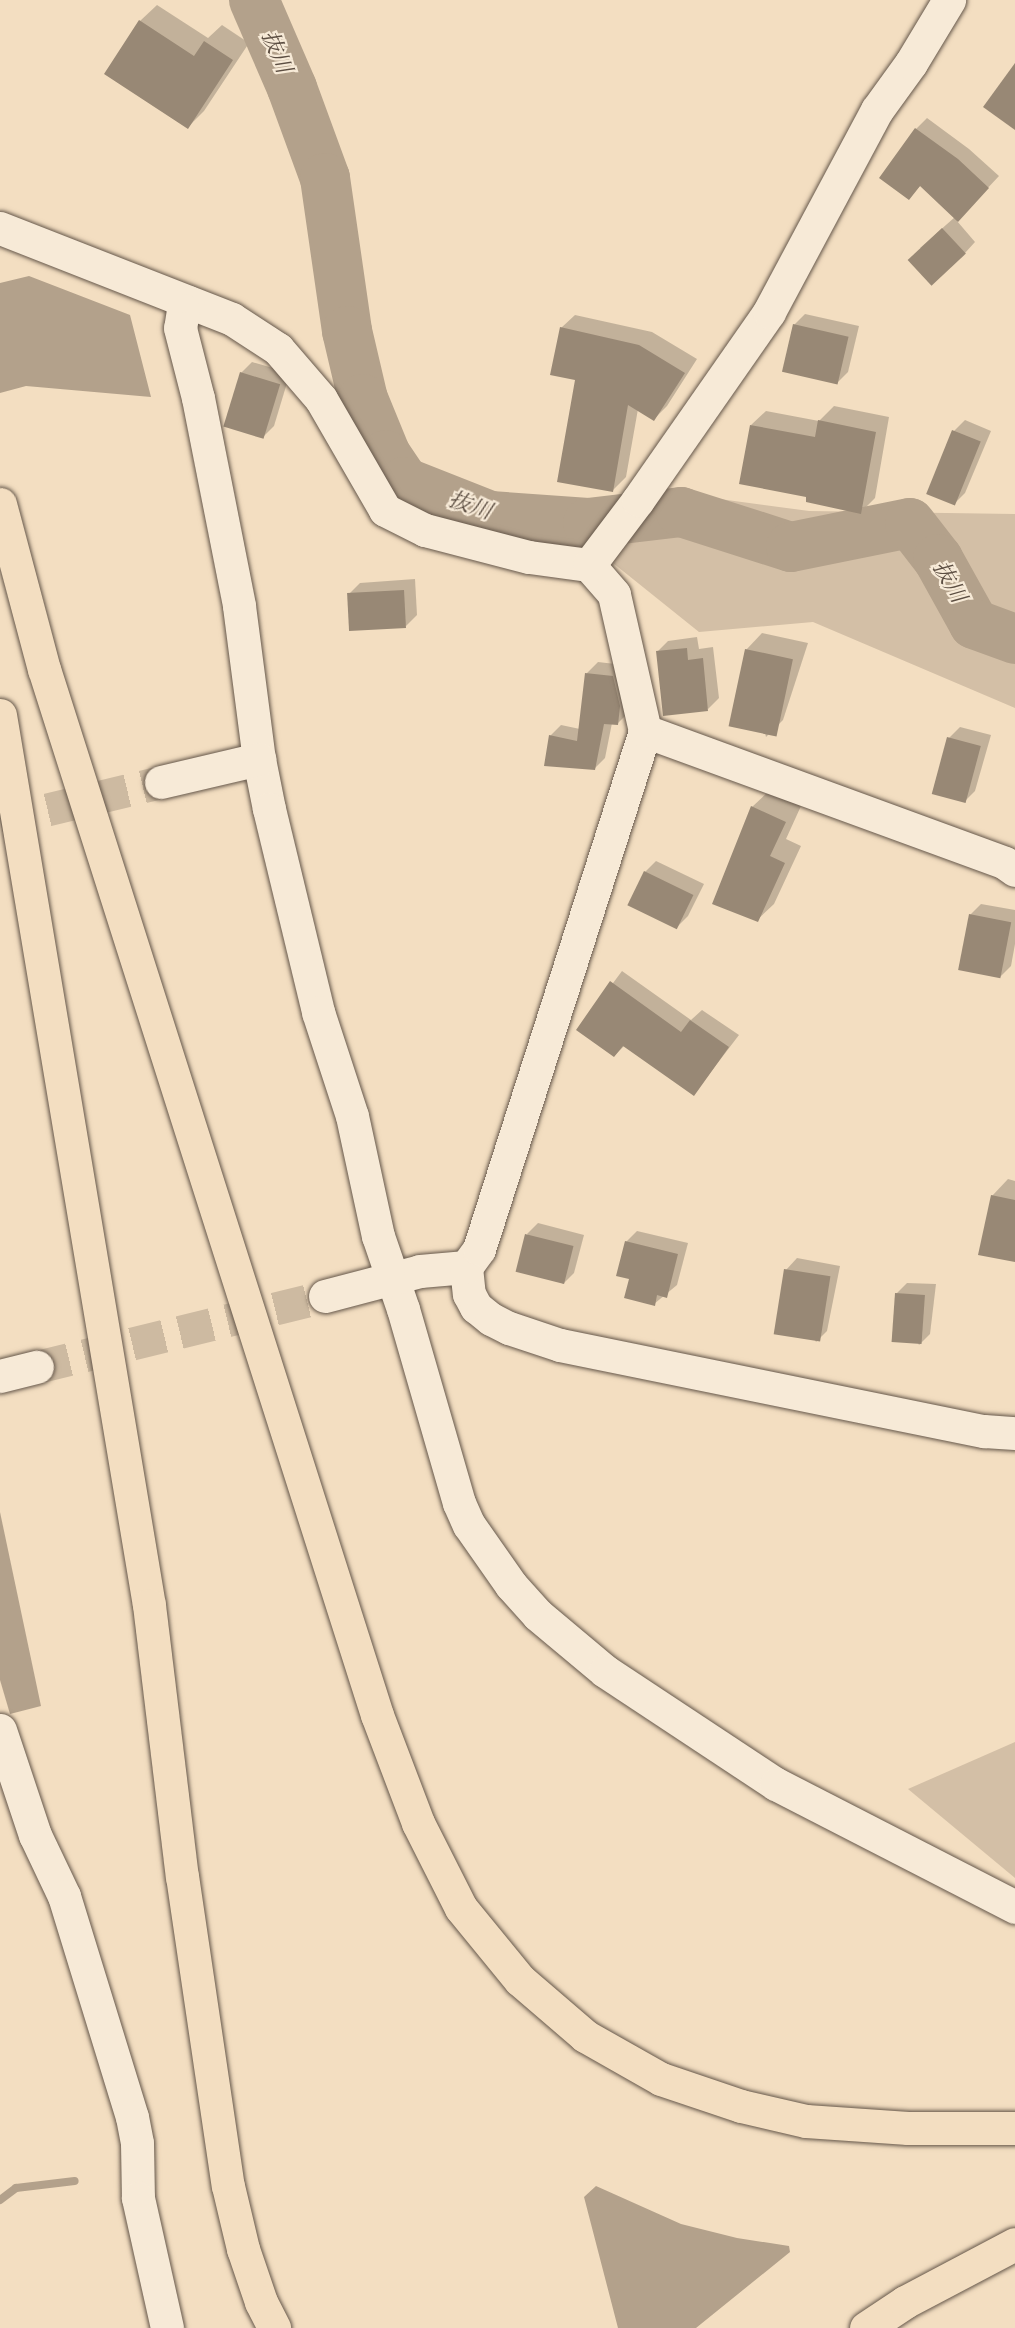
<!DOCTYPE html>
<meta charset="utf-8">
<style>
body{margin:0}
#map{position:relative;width:1015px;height:2328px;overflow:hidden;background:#f3dec1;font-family:"Libre Bodoni","Noto Serif JP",serif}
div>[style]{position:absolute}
.green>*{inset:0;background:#d3bfa6}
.water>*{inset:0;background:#b3a18b}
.shadow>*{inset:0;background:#0003}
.stream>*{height:8px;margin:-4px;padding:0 4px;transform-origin:4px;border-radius:4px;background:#b3a18b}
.river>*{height:50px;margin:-25px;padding:0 25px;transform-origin:25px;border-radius:25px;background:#b3a18b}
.building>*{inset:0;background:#988875;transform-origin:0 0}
.minor-tunnel>*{height:33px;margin-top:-16.5px;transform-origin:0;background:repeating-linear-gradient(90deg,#cdbaa1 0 33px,transparent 0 49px)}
.roads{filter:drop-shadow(0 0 2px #65574a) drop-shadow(0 0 2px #65574a)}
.minor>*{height:33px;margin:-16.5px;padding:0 16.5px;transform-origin:16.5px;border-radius:16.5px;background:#f7ead7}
.highway>*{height:33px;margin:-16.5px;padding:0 16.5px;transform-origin:16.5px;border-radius:16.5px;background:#f3dec1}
span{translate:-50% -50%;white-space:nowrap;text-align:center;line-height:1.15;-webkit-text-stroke:4.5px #f7ead7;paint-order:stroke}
.water-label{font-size:22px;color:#5c4e42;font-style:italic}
</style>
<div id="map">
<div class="green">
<i style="clip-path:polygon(675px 493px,809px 511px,1015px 514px,1015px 708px,813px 622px,699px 632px,608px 559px)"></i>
<i style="clip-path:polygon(1015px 1742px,1015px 1878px,908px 1789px)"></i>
</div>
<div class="water">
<i style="clip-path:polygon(29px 276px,130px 315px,151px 397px,26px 386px,0 393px,0 283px)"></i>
<i style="clip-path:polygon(0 1512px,41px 1706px,10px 1714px,0 1680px)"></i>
<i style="clip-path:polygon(596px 2186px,681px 2224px,737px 2238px,789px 2246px,790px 2252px,696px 2328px,618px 2328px,584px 2197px)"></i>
</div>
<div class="shadow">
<i style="clip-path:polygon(157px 5px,208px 38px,222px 25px,249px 43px,204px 111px,188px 127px,140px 21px)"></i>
<i style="clip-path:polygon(927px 118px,969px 149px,999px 176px,957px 221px,975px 242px,965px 253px,920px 248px,955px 217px,921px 185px,909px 198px,916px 129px)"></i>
<i style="clip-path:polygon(805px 314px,859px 326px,848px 372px,837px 383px,794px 325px)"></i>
<i style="clip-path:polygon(575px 315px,652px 332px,697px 359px,667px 406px,654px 419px,638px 409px,626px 477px,612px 491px,561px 328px)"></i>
<i style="clip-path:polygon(252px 362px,290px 373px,274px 426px,263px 437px,241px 373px)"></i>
<i style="clip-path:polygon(834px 406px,889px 417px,875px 498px,861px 512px,808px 495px,751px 425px,766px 411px,819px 421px)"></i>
<i style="clip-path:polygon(965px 420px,991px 431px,965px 493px,954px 504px,954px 431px)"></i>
<i style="clip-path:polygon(415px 579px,417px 615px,406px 626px,349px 594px,360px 583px)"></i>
<i style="clip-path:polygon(762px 633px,808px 643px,783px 720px,766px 737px,746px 650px)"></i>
<i style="clip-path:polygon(697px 637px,699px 649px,713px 647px,719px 698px,708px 709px,657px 652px,668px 641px)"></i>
<i style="clip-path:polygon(598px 662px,624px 665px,628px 713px,617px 724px,612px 723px,605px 758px,594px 769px,550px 736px,561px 725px,580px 729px,587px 673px)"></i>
<i style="clip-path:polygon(960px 727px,991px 735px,975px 791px,964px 802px,949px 738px)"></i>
<i style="clip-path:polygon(769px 791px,801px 806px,786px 839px,801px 846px,774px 904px,757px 920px,752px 807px)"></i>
<i style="clip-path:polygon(656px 861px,704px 884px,688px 916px,677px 927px,645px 872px)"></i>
<i style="clip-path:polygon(981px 904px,1015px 910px,1015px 944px,1011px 966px,1000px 977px,970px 915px)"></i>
<i style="clip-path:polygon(622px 971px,691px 1020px,702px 1010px,739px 1035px,694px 1094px,625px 1045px,614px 1056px,578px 1030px)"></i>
<i style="clip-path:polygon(1008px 1179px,1015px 1181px,1015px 1261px,992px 1196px)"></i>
<i style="clip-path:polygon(538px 1223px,584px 1235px,574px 1273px,563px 1284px,527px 1234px)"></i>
<i style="clip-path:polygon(637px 1231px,688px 1243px,677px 1285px,654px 1304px,626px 1242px)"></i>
<i style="clip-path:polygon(797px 1258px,840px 1266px,827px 1331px,816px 1342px,786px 1270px)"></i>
<i style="clip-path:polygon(907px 1283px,936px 1284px,930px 1334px,919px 1345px,896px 1294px)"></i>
</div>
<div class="stream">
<i style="left:0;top:2200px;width:20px;rotate:-37deg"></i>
<i style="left:16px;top:2188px;width:59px;rotate:-6.8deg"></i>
</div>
<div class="river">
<i style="left:254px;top:0;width:96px;rotate:66.6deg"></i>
<i style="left:292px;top:88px;width:96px;rotate:69.9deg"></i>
<i style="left:325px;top:178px;width:155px;rotate:81.8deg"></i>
<i style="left:347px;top:331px;width:70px;rotate:76.8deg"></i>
<i style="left:363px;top:399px;width:61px;rotate:67.7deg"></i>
<i style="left:386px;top:455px;width:32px;rotate:56deg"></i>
<i style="left:404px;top:482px;width:92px;rotate:21.6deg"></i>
<i style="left:490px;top:516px;width:98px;rotate:4.1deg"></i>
<i style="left:588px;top:523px;width:94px;rotate:-6.7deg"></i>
<i style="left:681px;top:512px;width:115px;rotate:17.7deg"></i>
<i style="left:791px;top:547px;width:121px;rotate:-11.4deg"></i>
<i style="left:910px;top:523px;width:46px;rotate:52.1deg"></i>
<i style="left:938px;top:559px;width:74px;rotate:61deg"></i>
<i style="left:974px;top:624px;width:44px;rotate:20.1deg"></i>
</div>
<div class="building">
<i style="clip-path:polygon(139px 20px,194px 56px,204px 41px,233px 60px,188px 129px,104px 74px)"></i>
<i style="clip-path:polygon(1015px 63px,1015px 130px,983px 107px)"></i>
<i style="clip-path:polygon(915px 128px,958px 159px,989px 188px,958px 222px,920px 186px,909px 200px,879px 178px)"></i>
<i style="left:942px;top:228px;width:35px;height:47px;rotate:47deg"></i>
<i style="left:793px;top:324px;width:57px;height:49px;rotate:13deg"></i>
<i style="clip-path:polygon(560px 327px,639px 345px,685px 373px,654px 421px,628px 405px,613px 492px,557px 482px,575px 380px,550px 375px)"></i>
<i style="left:240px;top:372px;width:42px;height:57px;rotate:17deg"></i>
<i style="clip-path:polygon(818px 420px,876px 432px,861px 514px,806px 502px,806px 497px,739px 484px,750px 425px,815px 437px)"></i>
<i style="left:952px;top:430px;width:31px;height:69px;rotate:22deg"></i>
<i style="left:404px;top:590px;width:38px;height:57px;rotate:87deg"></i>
<i style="clip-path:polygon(687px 648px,688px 660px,703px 658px,708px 711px,663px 716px,656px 651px)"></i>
<i style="left:745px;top:649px;width:49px;height:79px;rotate:12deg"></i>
<i style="clip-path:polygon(585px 673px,613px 676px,620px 706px,618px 725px,604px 724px,595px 770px,544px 766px,549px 735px,577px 741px)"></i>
<i style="left:947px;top:737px;width:35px;height:59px;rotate:15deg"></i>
<i style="clip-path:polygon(751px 806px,786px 822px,770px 856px,785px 863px,758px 922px,712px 904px)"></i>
<i style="left:644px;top:871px;width:55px;height:38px;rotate:26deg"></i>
<i style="left:969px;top:914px;width:43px;height:57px;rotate:11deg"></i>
<i style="clip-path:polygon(610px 981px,681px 1032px,690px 1020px,729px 1047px,694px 1096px,623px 1046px,614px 1057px,576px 1030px)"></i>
<i style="clip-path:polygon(991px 1195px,1015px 1200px,1015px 1262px,978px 1255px)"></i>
<i style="left:525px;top:1234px;width:50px;height:39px;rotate:14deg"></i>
<i style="clip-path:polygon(625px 1241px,678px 1254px,667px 1298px,657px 1295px,655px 1306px,624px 1298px,629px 1279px,616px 1276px)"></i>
<i style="left:784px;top:1269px;width:47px;height:66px;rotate:9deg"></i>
<i style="left:895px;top:1293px;width:30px;height:49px;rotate:4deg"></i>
</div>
<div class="minor-tunnel">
<i style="left:0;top:821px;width:166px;rotate:-13.6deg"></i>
<i style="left:37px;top:1367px;width:297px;rotate:-13.8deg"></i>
</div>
<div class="roads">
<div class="minor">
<i style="left:0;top:228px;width:249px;rotate:21.4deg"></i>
<i style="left:232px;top:319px;width:55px;rotate:33.1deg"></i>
<i style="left:278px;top:349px;width:66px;rotate:49.3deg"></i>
<i style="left:321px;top:399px;width:128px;rotate:60deg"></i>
<i style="left:385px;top:510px;width:45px;rotate:26.6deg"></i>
<i style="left:425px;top:530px;width:107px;rotate:14.6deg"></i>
<i style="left:529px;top:557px;width:61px;rotate:7.6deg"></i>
<i style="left:188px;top:302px;width:9px;rotate:122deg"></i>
<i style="left:183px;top:310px;width:18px;rotate:99deg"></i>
<i style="left:180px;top:328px;width:72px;rotate:75.6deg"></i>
<i style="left:198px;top:398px;width:212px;rotate:78.8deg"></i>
<i style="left:239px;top:606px;width:154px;rotate:82.6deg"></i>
<i style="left:259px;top:759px;width:51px;rotate:78.7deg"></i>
<i style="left:269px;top:809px;width:209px;rotate:76.4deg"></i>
<i style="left:318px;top:1012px;width:109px;rotate:71.9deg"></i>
<i style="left:352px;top:1116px;width:123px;rotate:77.8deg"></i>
<i style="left:378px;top:1236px;width:77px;rotate:71.1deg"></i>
<i style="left:403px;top:1309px;width:202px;rotate:73.9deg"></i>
<i style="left:459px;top:1503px;width:24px;rotate:66deg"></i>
<i style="left:469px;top:1525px;width:73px;rotate:55deg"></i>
<i style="left:511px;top:1585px;width:40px;rotate:48deg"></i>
<i style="left:538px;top:1615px;width:87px;rotate:39.9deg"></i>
<i style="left:605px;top:1671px;width:205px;rotate:33.5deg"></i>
<i style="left:776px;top:1784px;width:269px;rotate:27.2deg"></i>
<i style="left:645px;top:731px;width:383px;rotate:20.1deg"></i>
<i style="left:1005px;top:863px;width:12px;rotate:35deg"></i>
<i style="left:161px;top:782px;width:101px;rotate:-13.2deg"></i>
<i style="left:466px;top:1267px;width:27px;rotate:84deg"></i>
<i style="left:469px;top:1294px;width:15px;rotate:62deg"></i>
<i style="left:476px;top:1307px;width:19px;rotate:39deg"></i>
<i style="left:491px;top:1319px;width:20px;rotate:27deg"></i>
<i style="left:509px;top:1328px;width:54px;rotate:18.4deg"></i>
<i style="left:560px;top:1345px;width:433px;rotate:11.5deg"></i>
<i style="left:984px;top:1431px;width:31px;rotate:4deg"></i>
<i style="left:325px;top:1296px;width:98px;rotate:-14.7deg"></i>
<i style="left:420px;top:1271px;width:46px;rotate:-5deg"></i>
<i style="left:466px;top:1267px;width:22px;rotate:-54deg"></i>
<i style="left:479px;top:1249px;width:544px;rotate:-72.23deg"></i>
<i style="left:645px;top:731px;width:140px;rotate:-102.8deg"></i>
<i style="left:614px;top:594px;width:38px;rotate:-131deg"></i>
<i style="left:589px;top:565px;width:81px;rotate:-53deg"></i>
<i style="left:638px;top:500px;width:229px;rotate:-55.1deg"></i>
<i style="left:769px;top:312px;width:229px;rotate:-61.9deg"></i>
<i style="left:877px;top:110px;width:58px;rotate:-54.1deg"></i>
<i style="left:911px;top:63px;width:74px;rotate:-58.9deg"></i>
<i style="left:0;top:1376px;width:38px;rotate:-14deg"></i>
<i style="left:0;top:1730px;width:111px;rotate:71.6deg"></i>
<i style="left:35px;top:1835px;width:68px;rotate:64.6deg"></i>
<i style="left:64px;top:1896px;width:231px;rotate:72.9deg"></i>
<i style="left:132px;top:2117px;width:26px;rotate:79deg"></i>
<i style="left:137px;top:2143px;width:55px;rotate:89deg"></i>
<i style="left:138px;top:2198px;width:133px;rotate:77.4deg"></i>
</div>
<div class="highway">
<i style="left:0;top:504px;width:171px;rotate:75.1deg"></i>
<i style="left:44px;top:669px;width:1098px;rotate:72.34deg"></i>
<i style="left:377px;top:1715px;width:116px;rotate:69.2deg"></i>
<i style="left:418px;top:1823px;width:95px;rotate:63.2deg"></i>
<i style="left:461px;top:1908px;width:93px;rotate:50.7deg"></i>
<i style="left:520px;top:1980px;width:86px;rotate:40.7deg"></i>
<i style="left:585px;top:2036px;width:87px;rotate:29.5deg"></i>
<i style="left:661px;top:2079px;width:84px;rotate:18.6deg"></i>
<i style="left:741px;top:2106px;width:67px;rotate:13deg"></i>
<i style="left:806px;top:2121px;width:102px;rotate:3.9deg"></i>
<i style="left:908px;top:2128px;width:107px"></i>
<i style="left:0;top:715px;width:902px;rotate:80.5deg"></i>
<i style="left:149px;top:1605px;width:273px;rotate:83.1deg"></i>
<i style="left:182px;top:1876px;width:313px;rotate:81.6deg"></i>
<i style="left:228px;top:2186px;width:65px;rotate:76.6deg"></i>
<i style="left:243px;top:2249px;width:56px;rotate:71.2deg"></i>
<i style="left:261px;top:2302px;width:29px;rotate:63deg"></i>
<i style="left:866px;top:2328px;width:47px;rotate:-33.7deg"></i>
<i style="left:905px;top:2302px;width:124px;rotate:-27.8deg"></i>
</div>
</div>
<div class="water-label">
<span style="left:276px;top:52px;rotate:67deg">抜川</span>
<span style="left:470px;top:506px;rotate:19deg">抜川</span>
<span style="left:949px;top:582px;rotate:60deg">抜川</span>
</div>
</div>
